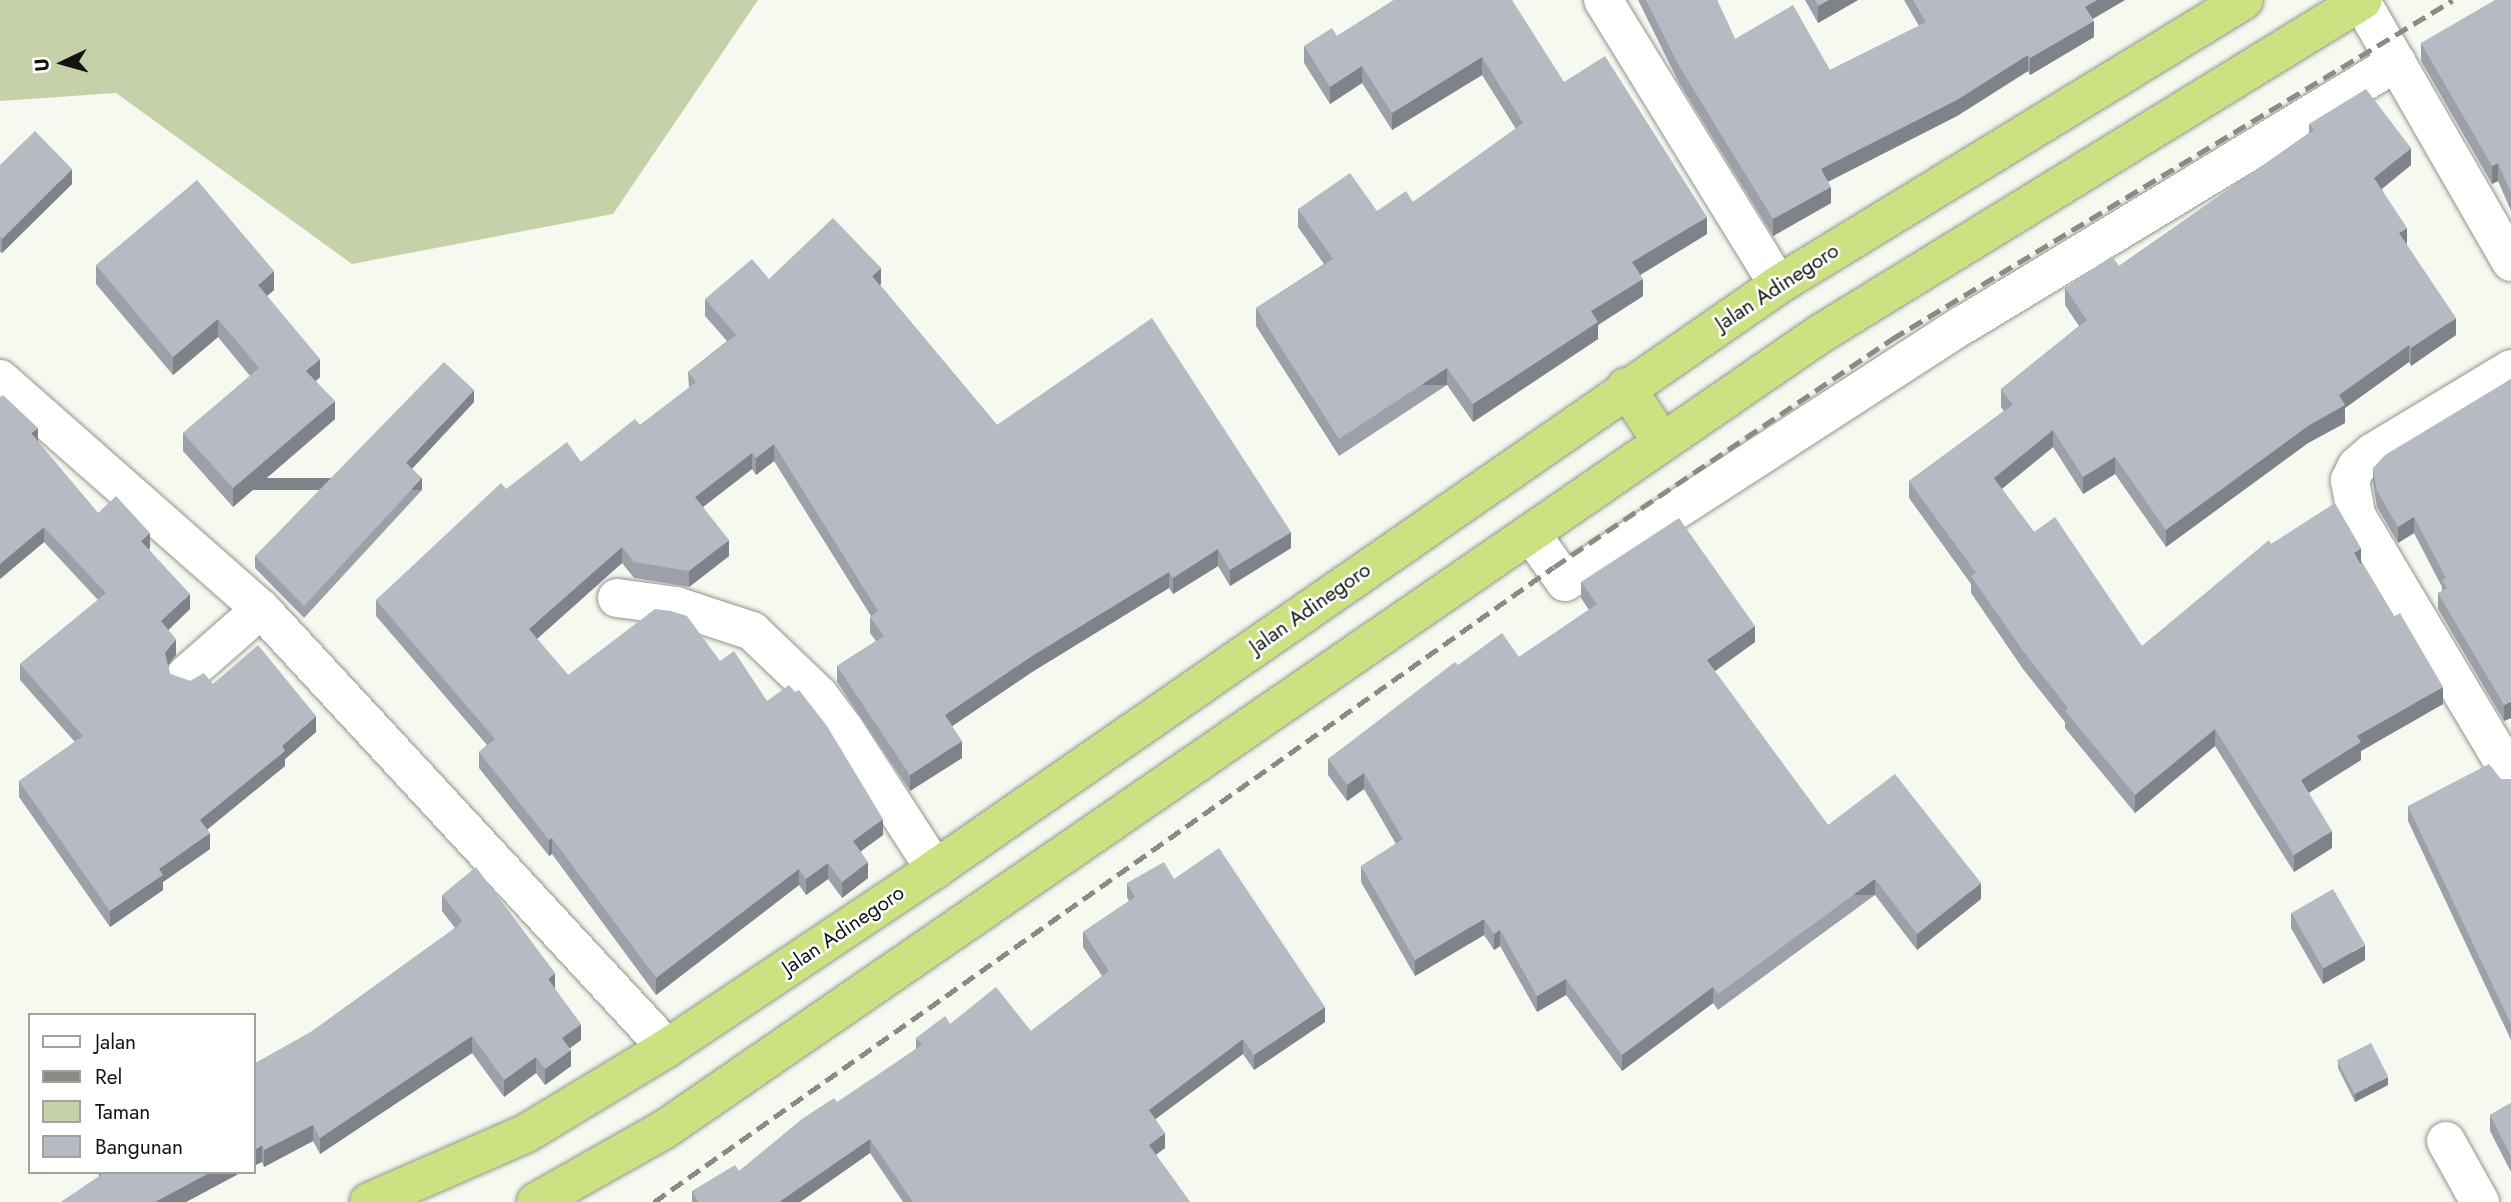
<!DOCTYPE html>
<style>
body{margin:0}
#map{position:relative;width:2511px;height:1202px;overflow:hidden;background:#f6f9ef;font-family:Jost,sans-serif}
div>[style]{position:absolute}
.green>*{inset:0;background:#c7d1a9}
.roads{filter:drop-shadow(0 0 2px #93958c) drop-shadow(0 0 2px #93958c)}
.street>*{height:38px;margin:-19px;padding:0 19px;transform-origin:19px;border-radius:19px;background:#fff}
.secondary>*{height:38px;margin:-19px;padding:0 19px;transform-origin:19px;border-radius:19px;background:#fff}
.highway>*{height:38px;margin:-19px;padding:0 19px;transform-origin:19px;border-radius:19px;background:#cce181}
.rail>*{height:5px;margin-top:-2.5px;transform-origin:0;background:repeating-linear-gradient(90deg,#898b85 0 14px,transparent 0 21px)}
.wall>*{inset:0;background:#9da0a8}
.shaded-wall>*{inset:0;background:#7f8288;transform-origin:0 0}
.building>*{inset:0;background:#b6bac3;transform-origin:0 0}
span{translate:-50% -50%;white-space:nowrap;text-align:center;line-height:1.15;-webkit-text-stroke:5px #fff;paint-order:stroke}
.street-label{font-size:21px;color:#131411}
.legend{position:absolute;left:28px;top:1013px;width:228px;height:161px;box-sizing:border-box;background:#fff;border:2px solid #a1a1a0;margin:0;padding:9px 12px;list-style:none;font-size:21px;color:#131411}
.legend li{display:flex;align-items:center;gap:14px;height:35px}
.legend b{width:35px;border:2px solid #a1a1a0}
.north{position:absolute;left:28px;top:28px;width:70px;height:70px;-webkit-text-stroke:5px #fff;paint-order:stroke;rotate:265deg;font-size:19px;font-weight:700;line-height:28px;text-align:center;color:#131411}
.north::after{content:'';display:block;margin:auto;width:24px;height:32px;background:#131411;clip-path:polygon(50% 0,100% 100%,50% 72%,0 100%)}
</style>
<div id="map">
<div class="green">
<i style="clip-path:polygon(0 0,758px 0,613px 214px,352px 264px,116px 93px,0 101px)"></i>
</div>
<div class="roads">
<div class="street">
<i style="left:1603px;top:0;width:334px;rotate:58.4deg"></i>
<i style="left:2361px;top:1px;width:301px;rotate:60.1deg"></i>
<i style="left:2511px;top:369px;width:162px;rotate:148.9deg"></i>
<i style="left:2372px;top:453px;width:20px;rotate:139deg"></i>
<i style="left:2357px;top:466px;width:16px;rotate:117deg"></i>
<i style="left:2350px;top:480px;width:36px;rotate:80deg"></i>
<i style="left:2356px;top:515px;width:303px;rotate:59.2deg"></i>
<i style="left:1532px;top:535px;width:57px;rotate:54.9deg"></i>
<i style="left:1565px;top:582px;width:474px;rotate:-32.9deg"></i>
<i style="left:1963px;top:325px;width:507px;rotate:-31.22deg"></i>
<i style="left:617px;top:598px;width:60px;rotate:7.7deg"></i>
<i style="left:676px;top:606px;width:80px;rotate:18.2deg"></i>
<i style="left:752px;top:631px;width:93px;rotate:43.7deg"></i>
<i style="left:819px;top:695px;width:44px;rotate:53.4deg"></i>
<i style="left:845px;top:730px;width:166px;rotate:57.1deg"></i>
<i style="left:186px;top:675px;width:100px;rotate:-41.3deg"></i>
<i style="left:2446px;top:1141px;width:70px;rotate:60.9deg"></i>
</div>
<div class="secondary">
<i style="left:0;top:379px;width:348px;rotate:41.4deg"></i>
<i style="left:261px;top:609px;width:598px;rotate:47.24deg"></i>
</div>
<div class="highway">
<i style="left:1626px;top:387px;width:66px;rotate:56.8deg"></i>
<i style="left:369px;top:1202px;width:170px;rotate:-23.6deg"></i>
<i style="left:525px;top:1134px;width:166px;rotate:-31.2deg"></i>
<i style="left:667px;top:1048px;width:322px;rotate:-33.7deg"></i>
<i style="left:935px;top:869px;width:1026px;rotate:-34.71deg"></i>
<i style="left:1778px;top:285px;width:546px;rotate:-31.45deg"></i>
<i style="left:536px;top:1202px;width:148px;rotate:-29.5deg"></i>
<i style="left:665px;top:1129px;width:1402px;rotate:-34.54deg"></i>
<i style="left:1820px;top:334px;width:637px;rotate:-31.6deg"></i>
</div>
</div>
<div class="rail">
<i style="left:654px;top:1202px;width:1101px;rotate:-35.21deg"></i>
<i style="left:1554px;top:567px;width:408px;rotate:-34deg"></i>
<i style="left:1892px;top:339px;width:655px;rotate:-31.14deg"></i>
</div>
<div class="wall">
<i style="clip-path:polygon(1394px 0,1564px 82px,1707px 234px,1640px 275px,1643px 296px,1598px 325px,1598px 339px,1473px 422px,1447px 385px,1339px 456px,1256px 326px,1256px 308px,1324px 264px,1298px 227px,1298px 209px,1377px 211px,1413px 202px,1516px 129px,1482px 75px,1392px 130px,1362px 83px,1330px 104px,1304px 63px,1304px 46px,1337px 36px)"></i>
<i style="clip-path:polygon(1638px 0,1717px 0,1735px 39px,1830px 70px,1919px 26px,1904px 0,2125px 0,2093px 19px,2094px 37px,2030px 75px,2028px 71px,1957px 116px,1828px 182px,1831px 203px,1773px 236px,1679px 83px)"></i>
<i style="clip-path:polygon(1805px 0,1858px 0,1818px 23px)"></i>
<i style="clip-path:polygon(2511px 0,2511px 211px,2498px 181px,2492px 184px,2421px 61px,2421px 43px)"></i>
<i style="clip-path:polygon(2309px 124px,2411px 165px,2382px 189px,2407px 245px,2456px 335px,2411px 366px,2409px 362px,2345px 408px,2345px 423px,2308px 443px,2166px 547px,2115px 474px,2083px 494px,2053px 447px,2002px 489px,2034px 532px,2142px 646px,2271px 544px,2361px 565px,2443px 704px,2361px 751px,2361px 760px,2309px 793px,2332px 848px,2294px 872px,2215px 746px,2135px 813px,2065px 728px,2065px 722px,2023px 669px,1971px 593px,1971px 584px,1909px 498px,1909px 481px,2004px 411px,2001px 407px,2001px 389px,2079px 326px,2065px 305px,2065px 288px,2119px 266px,2309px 133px)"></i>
<i style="clip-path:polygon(0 165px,72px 184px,2px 253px,0 252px)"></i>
<i style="clip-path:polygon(96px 265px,274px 290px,267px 296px,320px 377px,316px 381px,335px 419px,233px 507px,183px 451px,183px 433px,250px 376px,218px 337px,173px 375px,96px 284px)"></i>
<i style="clip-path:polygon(769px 279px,881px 284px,880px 285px,997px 425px,1291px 548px,1230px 586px,1218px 566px,1173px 594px,1169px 588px,1032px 672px,952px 726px,962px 758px,910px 791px,837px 682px,837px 666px,876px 641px,870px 633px,870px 617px,871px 616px,774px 461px,756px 475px,752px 469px,703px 507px,729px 556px,689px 587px,634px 578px,622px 563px,537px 639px,568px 675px,720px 661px,767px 701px,883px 835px,861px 851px,868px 878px,842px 898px,828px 879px,806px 895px,799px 885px,656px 995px,552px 854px,549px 856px,479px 768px,479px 752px,487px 745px,376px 616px,376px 600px,506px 489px,581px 462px,640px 425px,689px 388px,688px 372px,727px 341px,705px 316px,705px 299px)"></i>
<i style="clip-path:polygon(2511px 379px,2511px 718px,2504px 721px,2438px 609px,2438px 593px,2442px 591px,2442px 587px,2414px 533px,2398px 543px,2377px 507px,2373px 483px,2373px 468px)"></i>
<i style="clip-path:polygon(0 397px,98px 513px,150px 548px,149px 549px,190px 609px,168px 630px,176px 655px,168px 665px,170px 674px,190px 681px,213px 684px,316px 732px,285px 759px,285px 766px,207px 830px,210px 849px,163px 882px,163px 890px,110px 927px,19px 797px,19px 781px,75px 742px,20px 680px,20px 664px,98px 600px,44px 542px,0 579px)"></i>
<i style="clip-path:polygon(474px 402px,412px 469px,422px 490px,304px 618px,255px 568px,255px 556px)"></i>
<i style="clip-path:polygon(1581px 582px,1755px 642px,1714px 671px,1828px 825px,1981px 899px,1917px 950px,1875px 895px,1718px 1010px,1713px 1003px,1622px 1071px,1566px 995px,1537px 1012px,1500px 946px,1494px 950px,1484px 935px,1415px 976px,1361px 882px,1361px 866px,1396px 844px,1364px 789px,1347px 801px,1328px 775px,1328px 759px,1458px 665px,1519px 657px,1589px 610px,1581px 598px)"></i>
<i style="clip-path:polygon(2501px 779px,2511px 779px,2511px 1040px,2408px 821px,2408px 806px)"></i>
<i style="clip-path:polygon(1174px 879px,1325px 1022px,1254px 1070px,1243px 1054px,1155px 1119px,1165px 1148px,1156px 1155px,1190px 1202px,903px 1202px,870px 1153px,800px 1202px,692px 1202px,692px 1191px,739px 1171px,916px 1049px,916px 1038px,950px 1024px,1031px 1031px,1102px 976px,1083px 947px,1083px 932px,1129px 901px,1127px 897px,1127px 883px)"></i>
<i style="clip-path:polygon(442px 895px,555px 989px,581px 1040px,570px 1048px,571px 1066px,545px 1085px,536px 1073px,504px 1097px,472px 1053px,320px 1154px,313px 1141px,264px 1167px,262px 1162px,254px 1064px,311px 1032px,455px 928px,442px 911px)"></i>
<i style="clip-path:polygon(2291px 913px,2365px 960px,2323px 984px,2291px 928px)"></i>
<i style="clip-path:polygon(2338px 1061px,2388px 1085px,2355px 1102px,2338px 1068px)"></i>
<i style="clip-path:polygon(2511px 1103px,2511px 1172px,2490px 1131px,2490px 1115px)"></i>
<i style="clip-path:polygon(98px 1172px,242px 1172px,186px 1202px,61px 1202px,99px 1177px)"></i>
</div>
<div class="shaded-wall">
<i style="clip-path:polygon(1829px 0,1858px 0,1818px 23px,1818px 6px)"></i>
<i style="clip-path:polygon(2097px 0,2125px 0,2085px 23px,2085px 7px)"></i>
<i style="clip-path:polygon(2094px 21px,2094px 37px,2030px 75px,2030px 58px)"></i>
<i style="clip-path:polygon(2028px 55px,2028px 71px,1957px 116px,1821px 185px,1821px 169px)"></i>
<i style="clip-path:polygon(1482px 57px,1482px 75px,1392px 130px,1392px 113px)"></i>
<i style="clip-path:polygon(1362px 66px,1362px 83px,1330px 104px,1330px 87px)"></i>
<i style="clip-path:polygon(2411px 148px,2411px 165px,2374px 195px,2374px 178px)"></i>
<i style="clip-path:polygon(2498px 163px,2498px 181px,2492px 184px,2492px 166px)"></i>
<i style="clip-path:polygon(72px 169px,72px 184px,2px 253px,2px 239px)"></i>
<i style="clip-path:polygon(1831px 187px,1831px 203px,1773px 236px,1773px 219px)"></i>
<i style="clip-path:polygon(1707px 217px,1707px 234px,1632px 280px,1632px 262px)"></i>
<i style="clip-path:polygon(2407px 228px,2407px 245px,2399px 233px)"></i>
<i style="clip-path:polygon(881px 268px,881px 284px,872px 292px,872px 276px)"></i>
<i style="clip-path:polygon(274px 271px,274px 290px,258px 303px,258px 285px)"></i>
<i style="clip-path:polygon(1643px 279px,1643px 296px,1598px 325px,1598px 339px,1473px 422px,1473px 404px,1591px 311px)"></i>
<i style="clip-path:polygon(2456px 318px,2456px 335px,2411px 366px,2411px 348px)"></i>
<i style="clip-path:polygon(218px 319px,218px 337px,173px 375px,173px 357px)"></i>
<i style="clip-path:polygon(2409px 345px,2409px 362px,2345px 408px,2345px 423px,2308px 443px,2166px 547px,2166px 530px,2339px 395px)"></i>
<i style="clip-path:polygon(320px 359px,320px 377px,306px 389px,306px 371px)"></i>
<i style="left:1447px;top:368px;width:17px;height:129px;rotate:90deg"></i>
<i style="clip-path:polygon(474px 390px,474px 402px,406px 475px,406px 463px)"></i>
<i style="clip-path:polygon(335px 401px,335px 419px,233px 507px,233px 488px)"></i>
<i style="clip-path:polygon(38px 428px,38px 443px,31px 433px)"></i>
<i style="clip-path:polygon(2053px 430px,2053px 447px,1994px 495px,1994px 478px)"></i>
<i style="clip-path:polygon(774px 444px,774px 461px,756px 475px,756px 458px)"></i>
<i style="clip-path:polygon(752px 453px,752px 469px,695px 513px,695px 497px)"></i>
<i style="clip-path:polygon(2115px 457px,2115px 474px,2083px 494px,2083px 477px)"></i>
<i style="left:422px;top:478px;width:12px;height:174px;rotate:90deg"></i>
<i style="clip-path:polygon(2414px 517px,2414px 533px,2398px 543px,2398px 527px)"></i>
<i style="clip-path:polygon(44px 527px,44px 542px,0 579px,0 564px)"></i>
<i style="clip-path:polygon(1291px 532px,1291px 548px,1230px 586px,1230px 570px)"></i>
<i style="clip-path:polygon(150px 533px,150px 548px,141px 556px,141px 541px)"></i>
<i style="clip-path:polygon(729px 540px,729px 556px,689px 587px,689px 571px)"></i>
<i style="clip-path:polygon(622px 547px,622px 563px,529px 646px,529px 629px)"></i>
<i style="clip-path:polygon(2361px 548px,2361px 566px,2354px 553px)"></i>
<i style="clip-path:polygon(1218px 549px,1218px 566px,1173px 594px,1173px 578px)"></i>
<i style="clip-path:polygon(1169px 572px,1169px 588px,1032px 672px,945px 731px,945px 715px,1032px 656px)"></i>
<i style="clip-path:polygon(190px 594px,190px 609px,161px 637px,161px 621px)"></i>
<i style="clip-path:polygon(1755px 626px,1755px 642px,1707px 677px,1707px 660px)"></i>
<i style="clip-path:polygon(176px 639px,176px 655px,165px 669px,165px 653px)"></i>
<i style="clip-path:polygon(2443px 687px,2443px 704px,2361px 751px,2361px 760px,2301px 797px,2301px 780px,2357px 736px)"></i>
<i style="clip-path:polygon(2511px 702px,2511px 718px,2504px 721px,2504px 705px)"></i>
<i style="clip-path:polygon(316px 716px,316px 732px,285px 759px,285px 766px,200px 835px,200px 820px)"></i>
<i style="clip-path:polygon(2215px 729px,2215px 746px,2135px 813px,2135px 795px)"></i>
<i style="clip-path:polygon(962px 741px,962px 758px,910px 791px,910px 775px)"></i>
<i style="clip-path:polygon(1364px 773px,1364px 789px,1347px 801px,1347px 785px)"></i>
<i style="clip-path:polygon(883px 819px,883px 835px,853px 857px,853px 841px)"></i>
<i style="clip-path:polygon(2332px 831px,2332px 848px,2294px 872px,2294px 855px)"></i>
<i style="clip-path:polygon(210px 833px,210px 849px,163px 882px,163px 890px,110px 927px,110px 911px,159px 869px)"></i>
<i style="clip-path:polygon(552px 838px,552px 854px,549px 856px,549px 840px)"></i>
<i style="clip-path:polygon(868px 862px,868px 878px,842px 898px,842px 882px)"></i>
<i style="clip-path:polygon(828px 863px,828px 879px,806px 895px,806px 879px)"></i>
<i style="clip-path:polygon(799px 869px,799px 885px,656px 995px,656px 978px)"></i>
<i style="left:1875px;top:879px;width:16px;height:195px;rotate:90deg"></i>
<i style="clip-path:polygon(1981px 883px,1981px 899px,1917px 950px,1917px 934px)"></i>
<i style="clip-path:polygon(1484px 919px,1484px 935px,1415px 976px,1415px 960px)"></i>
<i style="clip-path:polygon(1500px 930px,1500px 946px,1494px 950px,1494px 934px)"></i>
<i style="clip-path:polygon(2365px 945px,2365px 960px,2323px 984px,2323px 969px)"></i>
<i style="clip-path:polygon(555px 973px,555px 990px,548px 979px)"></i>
<i style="clip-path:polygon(1566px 979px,1566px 995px,1537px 1012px,1537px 996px)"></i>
<i style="clip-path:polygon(1713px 987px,1713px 1003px,1622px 1071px,1622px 1055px)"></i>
<i style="clip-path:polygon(1325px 1007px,1325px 1022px,1254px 1070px,1254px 1055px)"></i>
<i style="clip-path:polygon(581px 1024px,581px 1040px,562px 1054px,562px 1038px)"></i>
<i style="clip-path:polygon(472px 1036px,472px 1053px,320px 1154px,320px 1138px)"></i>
<i style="clip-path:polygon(1243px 1039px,1243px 1054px,1149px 1124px,1149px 1110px)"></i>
<i style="clip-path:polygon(571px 1050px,571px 1066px,545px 1085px,545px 1069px)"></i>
<i style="clip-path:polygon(536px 1057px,536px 1073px,504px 1097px,504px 1080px)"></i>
<i style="clip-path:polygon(2388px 1077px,2388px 1085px,2355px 1102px,2355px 1094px)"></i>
<i style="clip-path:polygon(313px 1125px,313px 1141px,264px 1167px,264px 1150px)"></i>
<i style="clip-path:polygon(1165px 1133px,1165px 1148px,1149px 1159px,1149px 1145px)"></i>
<i style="clip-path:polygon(870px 1139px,870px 1153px,800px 1202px,779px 1202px)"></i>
<i style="clip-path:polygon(262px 1145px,262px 1162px,254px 1166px,254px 1150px)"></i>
<i style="clip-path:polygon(211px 1172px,242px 1172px,186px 1202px,155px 1202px)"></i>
</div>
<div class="building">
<i style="clip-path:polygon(1394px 0,1512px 0,1564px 82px,1605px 56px,1707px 217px,1632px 262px,1643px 279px,1591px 311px,1598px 322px,1473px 404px,1447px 368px,1339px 439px,1256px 308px,1333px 259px,1298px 209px,1350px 173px,1377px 211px,1406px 191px,1413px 202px,1523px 123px,1482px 57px,1392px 113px,1362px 66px,1330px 87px,1304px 46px,1332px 28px,1337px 36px)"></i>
<i style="clip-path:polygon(1646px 0,1717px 0,1735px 39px,1793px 5px,1830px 70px,1926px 22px,1913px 0,2097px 0,2085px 7px,2094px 21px,2030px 58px,2028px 55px,1957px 100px,1821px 169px,1831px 187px,1773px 219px,1679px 66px)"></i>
<i style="clip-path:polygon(1815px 0,1829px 0,1818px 6px)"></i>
<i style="clip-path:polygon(2495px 0,2511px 0,2511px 193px,2498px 163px,2492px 166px,2421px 43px)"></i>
<i style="clip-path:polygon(2366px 89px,2411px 148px,2374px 178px,2407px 228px,2399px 233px,2456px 318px,2411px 348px,2409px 345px,2339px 395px,2345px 405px,2308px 426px,2166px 530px,2115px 457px,2083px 477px,2053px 430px,1994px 478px,2034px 532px,2055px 517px,2142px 646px,2269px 540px,2271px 544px,2335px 503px,2361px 548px,2354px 553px,2393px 617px,2400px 613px,2443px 687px,2357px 736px,2361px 742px,2301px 780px,2332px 831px,2294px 855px,2215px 729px,2135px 795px,2065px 711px,2068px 708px,2023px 651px,1971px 576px,1976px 573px,1909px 481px,2013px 405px,2001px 389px,2087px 320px,2065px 288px,2112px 256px,2119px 266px,2314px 130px,2309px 124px)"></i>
<i style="clip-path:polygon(35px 131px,72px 169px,2px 239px,0 237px,0 165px)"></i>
<i style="clip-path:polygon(197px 180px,274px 271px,258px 285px,320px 359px,306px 371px,335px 401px,233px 488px,183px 433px,259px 368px,218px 319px,173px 357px,96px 265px)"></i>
<i style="clip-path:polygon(833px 218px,881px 268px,872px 276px,997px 425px,1152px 318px,1291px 532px,1230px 570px,1218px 549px,1173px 578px,1169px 572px,1032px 656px,945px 715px,962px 741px,910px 775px,837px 666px,884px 636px,870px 617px,878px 611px,774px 444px,756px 458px,752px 453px,695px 497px,729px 540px,689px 571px,634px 562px,622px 547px,529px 629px,568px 675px,655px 609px,671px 611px,687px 616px,720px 661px,734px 651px,767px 701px,789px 685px,795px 692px,799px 690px,827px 726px,883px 819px,853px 841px,868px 862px,842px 882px,828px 863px,806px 879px,799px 869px,656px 978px,552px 838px,549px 840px,479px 752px,495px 739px,376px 600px,501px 483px,506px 489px,567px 442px,581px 462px,635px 419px,640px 425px,696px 382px,688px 372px,736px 335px,705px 299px,752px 259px,769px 279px)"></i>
<i style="clip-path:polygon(444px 362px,474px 390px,406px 463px,422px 478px,304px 606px,255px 556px)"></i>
<i style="clip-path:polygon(2511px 379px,2511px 702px,2504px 705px,2438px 593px,2447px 588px,2442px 580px,2446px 578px,2414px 517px,2398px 527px,2377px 491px,2373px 468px,2385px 455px)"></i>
<i style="clip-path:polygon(3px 395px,38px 428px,31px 433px,98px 513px,116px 496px,150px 533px,141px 541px,190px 594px,161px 621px,176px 639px,165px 653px,170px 674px,190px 681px,204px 673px,213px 684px,258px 645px,316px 716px,282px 746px,285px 751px,200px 820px,210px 833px,159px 869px,163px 875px,110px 911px,19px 781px,83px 736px,20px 664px,106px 593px,44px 527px,0 564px,0 397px)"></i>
<i style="clip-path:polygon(1679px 518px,1755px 626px,1707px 660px,1828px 825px,1895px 774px,1981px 883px,1917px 934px,1875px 879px,1718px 994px,1713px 987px,1622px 1055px,1566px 979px,1537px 996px,1500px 930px,1494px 934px,1484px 919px,1415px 960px,1361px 866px,1403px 839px,1364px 773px,1347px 785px,1328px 759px,1455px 662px,1458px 665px,1502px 633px,1519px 657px,1597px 604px,1581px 582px)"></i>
<i style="clip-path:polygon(2489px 764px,2501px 779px,2511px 779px,2511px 1024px,2408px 806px)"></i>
<i style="clip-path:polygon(1219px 848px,1325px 1007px,1254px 1055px,1243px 1039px,1149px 1110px,1165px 1133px,1149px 1145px,1190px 1202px,913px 1202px,870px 1139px,779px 1202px,698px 1202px,692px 1191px,735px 1165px,739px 1171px,802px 1119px,834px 1098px,837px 1102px,922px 1045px,916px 1038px,945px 1016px,950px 1024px,996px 987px,1031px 1031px,1109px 971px,1083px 932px,1135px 897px,1127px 883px,1164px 862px,1174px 879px)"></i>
<i style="clip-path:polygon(476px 867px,555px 973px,548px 979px,581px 1024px,562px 1038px,571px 1050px,545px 1069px,536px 1057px,504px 1080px,472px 1036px,320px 1138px,313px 1125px,264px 1150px,262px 1145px,254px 1150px,254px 1064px,311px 1032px,458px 926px,462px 920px,442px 895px)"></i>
<i style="left:2333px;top:889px;width:64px;height:48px;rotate:60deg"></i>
<i style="left:2371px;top:1043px;width:38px;height:38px;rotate:63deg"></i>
<i style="clip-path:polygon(2511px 1103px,2511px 1156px,2490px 1115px)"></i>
<i style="clip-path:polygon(105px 1172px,211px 1172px,155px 1202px,61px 1202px)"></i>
</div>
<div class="street-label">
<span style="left:1777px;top:287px;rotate:-33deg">Jalan Adinegoro</span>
<span style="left:1310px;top:608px;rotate:-35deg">Jalan Adinegoro</span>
<span style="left:843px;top:930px;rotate:-34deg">Jalan Adinegoro</span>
</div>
<ul class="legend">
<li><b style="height:9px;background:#fff"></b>Jalan</li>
<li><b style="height:9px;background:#898b85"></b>Rel</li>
<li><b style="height:19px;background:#c7d1a9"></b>Taman</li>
<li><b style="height:19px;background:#b6bac3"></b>Bangunan</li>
</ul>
<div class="north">U</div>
</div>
